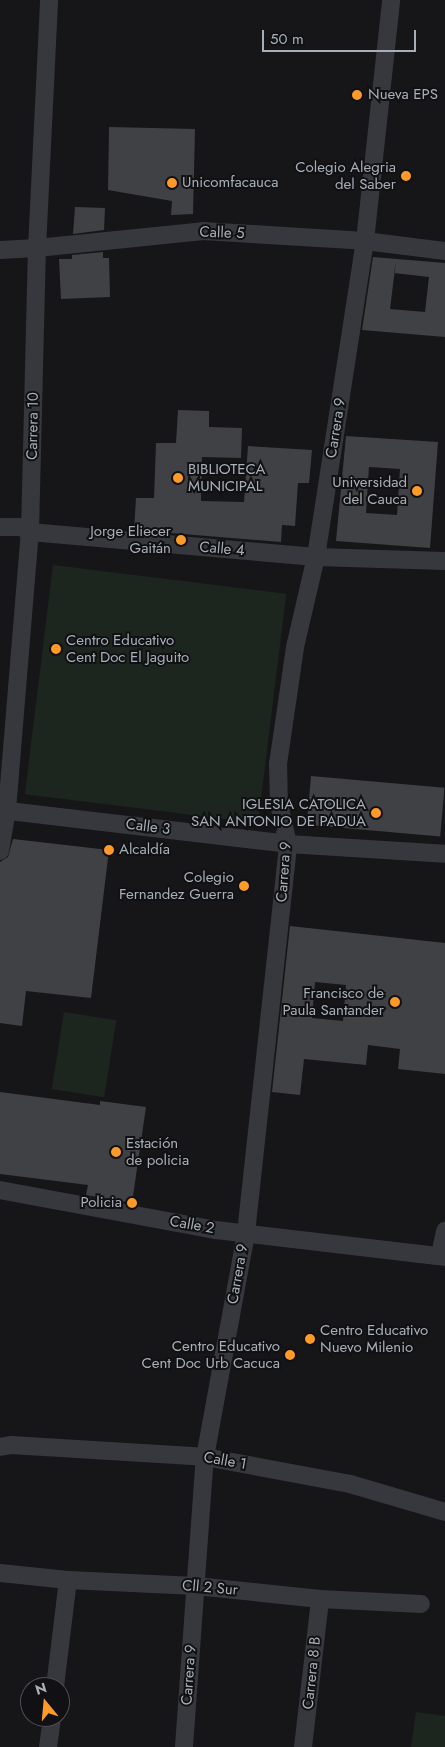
<!DOCTYPE html>
<meta charset="utf-8">
<style>
body{margin:0}
#map{position:relative;width:445px;height:1747px;overflow:hidden;background:#161618;font-family:Jost,sans-serif}
div>[style]{position:absolute}
.green>*{inset:0;background:#1d261e;transform-origin:0 0}
.building>*{inset:0;background:#404145;transform-origin:0 0}
.minor>*{height:18px;margin:-9px;padding:0 9px;transform-origin:9px;border-radius:9px;background:#36383d}
.dots>*{width:14px;height:14px;translate:-50% -50%;box-sizing:border-box;border:2px solid #111113;border-radius:50%}
span{translate:-50% -50%;white-space:nowrap;text-align:center;line-height:1.15;-webkit-text-stroke:4px #111113;paint-order:stroke}
.poi-label{font-size:15px;color:#a7afb9}
.left{translate:0 -50%;text-align:left}
.right{translate:-100% -50%;text-align:right}
.street-label{font-size:15px;color:#a7afb9}
.north{position:absolute;left:20px;top:1677px;width:50px;height:50px;box-sizing:border-box;background:#111113;border:1px solid #4d5055;border-radius:50%;rotate:343deg;font-size:14px;font-weight:700;line-height:20px;text-align:center;color:#a7afb9}
.north::after{content:'';display:block;margin:auto;width:18px;height:22px;background:#fe9a28;clip-path:polygon(50% 0,100% 100%,50% 72%,0 100%)}
.scale{position:absolute;left:262px;top:30px;width:154px;height:22px;box-sizing:border-box;border:2px solid #a7afb9;border-top:0;padding-left:6px;font-size:15px;line-height:18px;white-space:nowrap;color:#a7afb9;-webkit-text-stroke:4px #111113;paint-order:stroke}
</style>
<div id="map">
<div class="green">
<i style="left:53px;top:565px;width:235px;height:231px;rotate:7deg"></i>
<i style="left:64px;top:1012px;width:53px;height:78px;rotate:9deg"></i>
<i style="clip-path:polygon(416px 1712px,445px 1716px,445px 1747px,411px 1747px)"></i>
</div>
<div class="building">
<i style="clip-path:polygon(109px 127px,195px 129px,193px 214px,171px 215px,172px 201px,108px 190px)"></i>
<i style="clip-path:polygon(75px 207px,105px 208px,104px 230px,73px 234px)"></i>
<i style="clip-path:polygon(103px 252px,103px 258px,109px 258px,110px 297px,61px 299px,59px 259px,72px 259px,72px 255px)"></i>
<i style="clip-path:polygon(evenodd,373px 257px,445px 263px,445px 337px,362px 330px,373px 257px,396px 261px,394px 273px,429px 277px,425px 312px,390px 309px,396px 261px)"></i>
<i style="clip-path:polygon(178px 410px,209px 411px,209px 427px,242px 428px,241px 458px,202px 457px,201px 501px,244px 502px,248px 446px,312px 450px,309px 483px,298px 483px,295px 526px,282px 525px,281px 542px,134px 530px,136px 498px,154px 498px,156px 443px,176px 443px)"></i>
<i style="clip-path:polygon(evenodd,346px 436px,438px 442px,430px 548px,336px 541px,346px 436px,369px 467px,400px 469px,397px 515px,366px 513px,369px 467px)"></i>
<i style="left:311px;top:776px;width:134px;height:49px;rotate:5deg"></i>
<i style="clip-path:polygon(13px 839px,109px 850px,91px 998px,26px 991px,22px 1026px,0 1023px,0 862px,8px 857px)"></i>
<i style="clip-path:polygon(evenodd,290px 926px,445px 943px,445px 1074px,398px 1069px,400px 1049px,368px 1045px,366px 1065px,304px 1059px,300px 1095px,272px 1092px,290px 926px,315px 982px,346px 985px,343px 1021px,312px 1018px,315px 982px)"></i>
<i style="clip-path:polygon(0 1092px,100px 1105px,100px 1101px,146px 1107px,132px 1203px,86px 1195px,88px 1185px,0 1174px)"></i>
</div>
<div class="minor">
<i style="left:0;top:250px;width:37px;rotate:-3deg"></i>
<i style="left:37px;top:248px;width:167px;rotate:-5.8deg"></i>
<i style="left:203px;top:231px;width:162px;rotate:3.5deg"></i>
<i style="left:365px;top:241px;width:81px;rotate:7.1deg"></i>
<i style="left:0;top:527px;width:21px"></i>
<i style="left:21px;top:527px;width:10px;rotate:29deg"></i>
<i style="left:30px;top:532px;width:287px;rotate:5deg"></i>
<i style="left:316px;top:557px;width:129px;rotate:1.8deg"></i>
<i style="left:0;top:810px;width:290px;rotate:6.7deg"></i>
<i style="left:288px;top:844px;width:157px;rotate:3.6deg"></i>
<i style="left:0;top:851px;width:42px;rotate:-80.3deg"></i>
<i style="left:7px;top:810px;width:279px;rotate:-85.3deg"></i>
<i style="left:30px;top:532px;width:284px;rotate:-88.6deg"></i>
<i style="left:37px;top:248px;width:248px;rotate:-87.2deg"></i>
<i style="left:0;top:1190px;width:220px;rotate:10.5deg"></i>
<i style="left:216px;top:1230px;width:231px;rotate:6.7deg"></i>
<i style="left:440px;top:1255px;width:25px;rotate:-78deg"></i>
<i style="left:0;top:1447px;width:11px;rotate:-10deg"></i>
<i style="left:11px;top:1445px;width:194px;rotate:3.5deg"></i>
<i style="left:205px;top:1457px;width:147px;rotate:10.5deg"></i>
<i style="left:350px;top:1484px;width:99px;rotate:16.4deg"></i>
<i style="left:0;top:1573px;width:68px;rotate:5.9deg"></i>
<i style="left:68px;top:1580px;width:128px;rotate:2.7deg"></i>
<i style="left:196px;top:1586px;width:125px;rotate:6deg"></i>
<i style="left:320px;top:1599px;width:101px;rotate:2.8deg"></i>
<i style="left:55px;top:1687px;width:108px;rotate:-83.1deg"></i>
<i style="left:48px;top:1747px;width:30px;rotate:-82deg"></i>
<i style="left:184px;top:1747px;width:291px;rotate:-85.9deg"></i>
<i style="left:205px;top:1457px;width:228px;rotate:-79.6deg"></i>
<i style="left:246px;top:1233px;width:391px;rotate:-83.8deg"></i>
<i style="left:288px;top:844px;width:41px;rotate:-102.7deg"></i>
<i style="left:279px;top:804px;width:40px;rotate:-91.4deg"></i>
<i style="left:278px;top:764px;width:118px;rotate:-81.7deg"></i>
<i style="left:295px;top:647px;width:92px;rotate:-76.9deg"></i>
<i style="left:316px;top:557px;width:320px;rotate:-81.2deg"></i>
<i style="left:365px;top:241px;width:242px;rotate:-83.8deg"></i>
<i style="left:303px;top:1747px;width:149px;rotate:-83.4deg"></i>
</div>
<div class="dots">
<i style="left:357px;top:95px;background:#fe9a28"></i>
<i style="left:406px;top:176px;background:#fe9a28"></i>
<i style="left:172px;top:183px;background:#fe9a28"></i>
<i style="left:178px;top:478px;background:#fe9a28"></i>
<i style="left:417px;top:491px;background:#fe9a28"></i>
<i style="left:181px;top:540px;background:#fe9a28"></i>
<i style="left:56px;top:649px;background:#fe9a28"></i>
<i style="left:376px;top:813px;background:#fe9a28"></i>
<i style="left:109px;top:850px;background:#fe9a28"></i>
<i style="left:244px;top:886px;background:#fe9a28"></i>
<i style="left:395px;top:1002px;background:#fe9a28"></i>
<i style="left:116px;top:1152px;background:#fe9a28"></i>
<i style="left:132px;top:1203px;background:#fe9a28"></i>
<i style="left:310px;top:1339px;background:#fe9a28"></i>
<i style="left:290px;top:1355px;background:#fe9a28"></i>
</div>
<div class="poi-label">
<span class="left" style="left:368px;top:95px">Nueva EPS</span>
<span class="right" style="left:396px;top:176px">Colegio Alegria<br>del Saber</span>
<span class="left" style="left:182px;top:183px">Unicomfacauca</span>
<span class="left" style="left:188px;top:478px">BIBLIOTECA<br>MUNICIPAL</span>
<span class="right" style="left:407px;top:491px">Universidad<br>del Cauca</span>
<span class="right" style="left:171px;top:540px">Jorge Eliecer<br>Gaitán</span>
<span class="left" style="left:66px;top:649px">Centro Educativo<br>Cent Doc El Jaguito</span>
<span class="right" style="left:366px;top:813px">IGLESIA CATOLICA<br>SAN ANTONIO DE PADUA</span>
<span class="left" style="left:119px;top:850px">Alcaldía</span>
<span class="right" style="left:234px;top:886px">Colegio<br>Fernandez Guerra</span>
<span class="right" style="left:384px;top:1002px">Francisco de<br>Paula Santander</span>
<span class="left" style="left:126px;top:1152px">Estación<br>de policia</span>
<span class="right" style="left:122px;top:1203px">Policia</span>
<span class="left" style="left:320px;top:1339px">Centro Educativo<br>Nuevo Milenio</span>
<span class="right" style="left:280px;top:1355px">Centro Educativo<br>Cent Doc Urb Cacuca</span>
</div>
<div class="street-label">
<span style="left:222px;top:233px;rotate:2deg">Calle 5</span>
<span style="left:33px;top:426px;rotate:-89deg">Carrera 10</span>
<span style="left:336px;top:428px;rotate:-81deg">Carrera 9</span>
<span style="left:222px;top:549px;rotate:5deg">Calle 4</span>
<span style="left:148px;top:827px;rotate:7deg">Calle 3</span>
<span style="left:284px;top:872px;rotate:-86deg">Carrera 9</span>
<span style="left:192px;top:1225px;rotate:10deg">Calle 2</span>
<span style="left:238px;top:1274px;rotate:-80deg">Carrera 9</span>
<span style="left:225px;top:1461px;rotate:10deg">Calle 1</span>
<span style="left:210px;top:1588px;rotate:5deg">Cll 2 Sur</span>
<span style="left:312px;top:1673px;rotate:-84deg">Carrera 8 B</span>
<span style="left:189px;top:1675px;rotate:-86deg">Carrera 9</span>
</div>
<div class="north">N</div>
<div class="scale">50 m</div>
</div>
